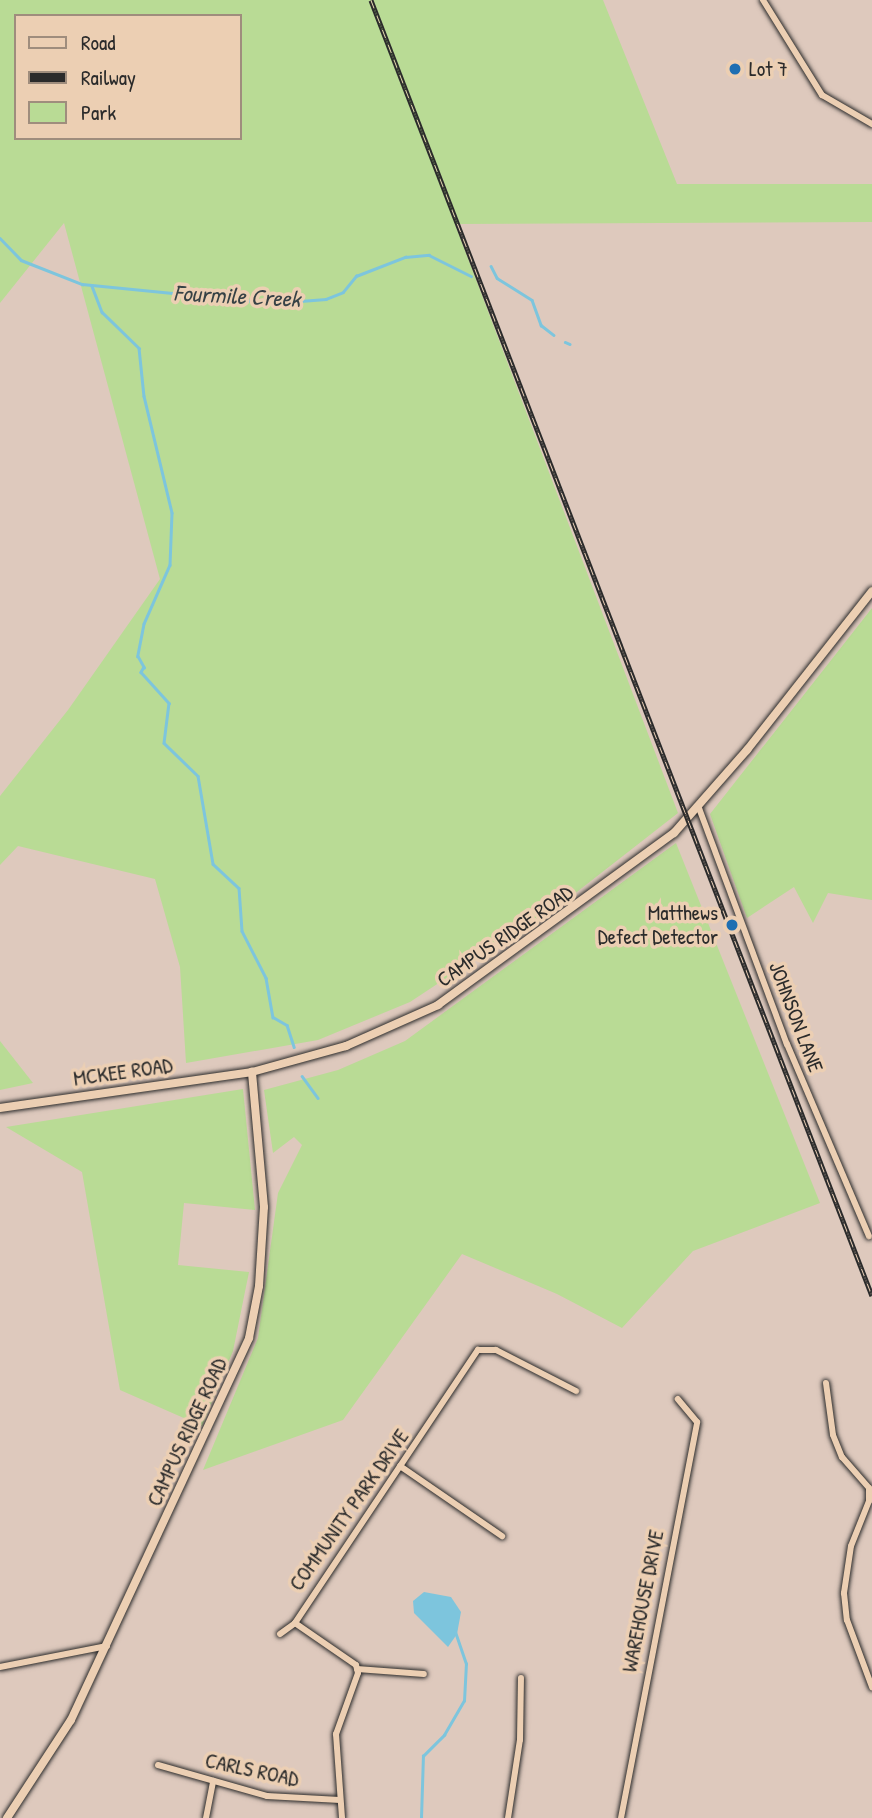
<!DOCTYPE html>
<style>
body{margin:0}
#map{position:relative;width:872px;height:1818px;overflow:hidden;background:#dec9bd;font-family:"Patrick Hand",sans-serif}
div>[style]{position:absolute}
.green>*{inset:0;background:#b9db95}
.water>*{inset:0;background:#7dc5dd}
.stream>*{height:2.5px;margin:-1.25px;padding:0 1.25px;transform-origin:1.25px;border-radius:1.25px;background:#7dc5dd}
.roads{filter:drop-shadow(0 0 2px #2b2b2b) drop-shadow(0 0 2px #2b2b2b)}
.minor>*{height:6px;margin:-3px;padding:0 3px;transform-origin:3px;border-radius:3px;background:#eccfb3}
.tertiary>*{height:8px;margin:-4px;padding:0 4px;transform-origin:4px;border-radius:4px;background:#eccfb3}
.rail>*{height:5px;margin-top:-2.5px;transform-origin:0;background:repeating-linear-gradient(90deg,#eccfb3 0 8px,#2b2b2b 0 16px);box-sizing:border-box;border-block:2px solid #2b2b2b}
.dots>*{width:19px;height:19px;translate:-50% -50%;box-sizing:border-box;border:4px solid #eccfb3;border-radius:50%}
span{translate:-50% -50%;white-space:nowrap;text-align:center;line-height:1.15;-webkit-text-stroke:7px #eccfb3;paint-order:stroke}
.poi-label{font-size:21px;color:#2b2b2b}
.left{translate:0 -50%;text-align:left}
.right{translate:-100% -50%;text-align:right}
.street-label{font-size:21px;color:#2b2b2b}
.water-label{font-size:23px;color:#374246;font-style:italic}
.legend{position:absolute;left:14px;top:14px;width:228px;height:126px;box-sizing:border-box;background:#eccfb3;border:2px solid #9f8d7d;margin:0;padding:9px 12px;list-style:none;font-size:21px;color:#2b2b2b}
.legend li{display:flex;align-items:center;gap:14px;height:35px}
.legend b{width:35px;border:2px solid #9f8d7d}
</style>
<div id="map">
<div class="green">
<i style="clip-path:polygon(evenodd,0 0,603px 0,677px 184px,872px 184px,872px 222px,455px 224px,678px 813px,514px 941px,510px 936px,410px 1002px,318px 1040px,186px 1063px,180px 967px,155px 879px,18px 846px,0 865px,0 796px,68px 710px,160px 579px,64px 223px,0 303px,0 0,16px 16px,240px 16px,240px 138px,16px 138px,16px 16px)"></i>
<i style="clip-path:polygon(872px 608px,872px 900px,828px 893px,813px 923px,794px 887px,747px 918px,710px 814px)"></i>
<i style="clip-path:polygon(676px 843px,820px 1203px,693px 1251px,622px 1328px,557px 1294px,462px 1254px,343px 1420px,203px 1470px,258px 1338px,278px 1193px,302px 1145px,294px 1137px,273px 1153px,264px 1090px,338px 1070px,405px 1041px)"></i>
<i style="clip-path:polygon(0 1041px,33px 1083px,0 1090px)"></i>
<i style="clip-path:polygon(243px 1089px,255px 1210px,184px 1203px,178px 1265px,249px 1272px,233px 1351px,202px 1426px,120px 1390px,82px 1172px,6px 1127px)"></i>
</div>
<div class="water">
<i style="clip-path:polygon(424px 1592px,451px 1597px,461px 1612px,457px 1634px,448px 1647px,414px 1613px,413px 1601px)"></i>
</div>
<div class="stream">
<i style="left:0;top:238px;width:30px;rotate:46deg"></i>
<i style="left:21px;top:260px;width:66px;rotate:21.5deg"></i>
<i style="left:82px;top:284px;width:193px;rotate:5.7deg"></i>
<i style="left:274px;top:303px;width:52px;rotate:-4.4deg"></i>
<i style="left:326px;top:299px;width:18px;rotate:-22deg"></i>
<i style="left:343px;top:292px;width:21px;rotate:-51deg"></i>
<i style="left:356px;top:276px;width:53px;rotate:-21.2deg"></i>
<i style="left:405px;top:257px;width:24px;rotate:-5deg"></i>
<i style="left:429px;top:255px;width:47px;rotate:26.6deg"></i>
<i style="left:491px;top:266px;width:13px;rotate:63deg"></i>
<i style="left:497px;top:278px;width:41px;rotate:32.2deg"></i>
<i style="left:532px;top:300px;width:27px;rotate:70deg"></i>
<i style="left:541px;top:325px;width:16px;rotate:38deg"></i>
<i style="left:92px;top:286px;width:28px;rotate:69deg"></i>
<i style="left:102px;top:312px;width:52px;rotate:44.2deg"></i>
<i style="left:139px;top:348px;width:48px;rotate:84.1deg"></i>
<i style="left:144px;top:396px;width:120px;rotate:76.5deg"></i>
<i style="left:172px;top:513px;width:52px;rotate:92.2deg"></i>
<i style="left:170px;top:565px;width:64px;rotate:113.8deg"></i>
<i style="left:144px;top:624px;width:33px;rotate:101deg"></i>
<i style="left:138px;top:656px;width:13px;rotate:61deg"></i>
<i style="left:144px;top:667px;width:6px;rotate:121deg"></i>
<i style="left:141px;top:672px;width:42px;rotate:47.9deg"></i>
<i style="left:169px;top:703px;width:40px;rotate:97.1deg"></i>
<i style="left:164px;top:743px;width:47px;rotate:44.1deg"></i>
<i style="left:198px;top:776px;width:89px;rotate:80.3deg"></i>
<i style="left:213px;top:864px;width:35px;rotate:43deg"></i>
<i style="left:239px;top:888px;width:43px;rotate:86deg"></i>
<i style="left:242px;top:931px;width:53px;rotate:62.9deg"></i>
<i style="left:266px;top:978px;width:40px;rotate:80deg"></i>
<i style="left:273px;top:1017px;width:16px;rotate:30deg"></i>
<i style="left:287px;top:1025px;width:23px;rotate:72deg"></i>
<i style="left:565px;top:342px;width:5px;rotate:22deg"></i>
<i style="left:302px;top:1076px;width:27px;rotate:54deg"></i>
<i style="left:421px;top:1818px;width:62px;rotate:-88.2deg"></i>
<i style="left:423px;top:1756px;width:30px;rotate:-45deg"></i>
<i style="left:444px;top:1735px;width:39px;rotate:-60deg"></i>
<i style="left:464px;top:1701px;width:37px;rotate:-87deg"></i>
<i style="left:466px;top:1664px;width:34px;rotate:-109deg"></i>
</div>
<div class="roads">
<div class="minor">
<i style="left:763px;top:0;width:112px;rotate:58.2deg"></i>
<i style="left:822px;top:95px;width:58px;rotate:30.1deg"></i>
<i style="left:699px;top:808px;width:252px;rotate:69.6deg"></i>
<i style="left:787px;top:1044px;width:209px;rotate:66.9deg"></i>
<i style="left:826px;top:1383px;width:52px;rotate:82.3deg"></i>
<i style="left:833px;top:1435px;width:24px;rotate:68deg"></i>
<i style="left:842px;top:1457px;width:41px;rotate:48.9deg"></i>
<i style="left:869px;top:1488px;width:13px;rotate:90deg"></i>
<i style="left:869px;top:1501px;width:48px;rotate:111.8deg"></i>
<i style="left:851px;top:1546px;width:48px;rotate:98.5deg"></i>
<i style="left:844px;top:1593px;width:27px;rotate:84deg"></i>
<i style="left:847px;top:1620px;width:72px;rotate:69.5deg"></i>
<i style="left:400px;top:1466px;width:124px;rotate:34.5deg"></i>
<i style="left:295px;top:1623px;width:329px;rotate:-56.2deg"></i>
<i style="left:478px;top:1350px;width:18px"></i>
<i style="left:496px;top:1350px;width:90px;rotate:27.1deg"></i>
<i style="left:295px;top:1623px;width:74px;rotate:34.5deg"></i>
<i style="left:356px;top:1665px;width:8px;rotate:76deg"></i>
<i style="left:358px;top:1673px;width:65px;rotate:109.8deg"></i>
<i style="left:336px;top:1734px;width:84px;rotate:85.9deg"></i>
<i style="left:280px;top:1634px;width:19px;rotate:-36deg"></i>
<i style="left:0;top:1667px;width:109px;rotate:-11.1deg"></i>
<i style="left:357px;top:1669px;width:67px;rotate:4.3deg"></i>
<i style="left:158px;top:1765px;width:113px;rotate:15.9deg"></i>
<i style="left:267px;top:1796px;width:73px;rotate:3.1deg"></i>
<i style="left:206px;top:1818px;width:38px;rotate:-79deg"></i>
<i style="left:508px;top:1818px;width:79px;rotate:-81.3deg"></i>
<i style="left:520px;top:1740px;width:62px;rotate:-89.1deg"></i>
<i style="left:621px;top:1818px;width:403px;rotate:-79.1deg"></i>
<i style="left:697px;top:1422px;width:30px;rotate:-130deg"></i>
</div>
<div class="tertiary">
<i style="left:0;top:1108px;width:255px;rotate:-8.1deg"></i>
<i style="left:252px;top:1072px;width:98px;rotate:-15.5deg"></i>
<i style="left:346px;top:1046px;width:101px;rotate:-24deg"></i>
<i style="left:438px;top:1005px;width:292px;rotate:-36.1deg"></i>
<i style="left:674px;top:833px;width:111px;rotate:-48.7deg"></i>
<i style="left:747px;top:750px;width:202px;rotate:-51.8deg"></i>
<i style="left:7px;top:1818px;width:117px;rotate:-56.9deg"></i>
<i style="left:71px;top:1720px;width:421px;rotate:-65deg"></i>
<i style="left:249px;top:1338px;width:53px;rotate:-79.1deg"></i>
<i style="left:259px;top:1286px;width:79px;rotate:-86.4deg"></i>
<i style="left:264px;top:1207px;width:136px;rotate:-95.1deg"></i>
</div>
</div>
<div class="rail">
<i style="left:371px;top:0;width:1389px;rotate:68.86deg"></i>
</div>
<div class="dots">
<i style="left:735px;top:69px;background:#1f6fb2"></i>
<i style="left:732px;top:925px;background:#1f6fb2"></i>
</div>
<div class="poi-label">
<span class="left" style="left:749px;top:69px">Lot 7</span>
<span class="right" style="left:718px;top:925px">Matthews<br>Defect Detector</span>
</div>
<div class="street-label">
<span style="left:505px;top:936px;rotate:-35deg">CAMPUS RIDGE ROAD</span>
<span style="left:796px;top:1017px;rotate:69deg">JOHNSON LANE</span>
<span style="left:123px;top:1072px;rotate:-8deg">MCKEE ROAD</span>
<span style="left:187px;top:1432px;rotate:-65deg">CAMPUS RIDGE ROAD</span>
<span style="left:349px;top:1510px;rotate:-55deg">COMMUNITY PARK DRIVE</span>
<span style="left:643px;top:1601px;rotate:-79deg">WAREHOUSE DRIVE</span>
<span style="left:252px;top:1770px;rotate:12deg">CARLS ROAD</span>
</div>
<div class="water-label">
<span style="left:237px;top:296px;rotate:3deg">Fourmile Creek</span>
</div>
<ul class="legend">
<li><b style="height:9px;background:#eccfb3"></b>Road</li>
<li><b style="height:9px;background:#2b2b2b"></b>Railway</li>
<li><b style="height:19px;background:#b9db95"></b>Park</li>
</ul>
</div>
